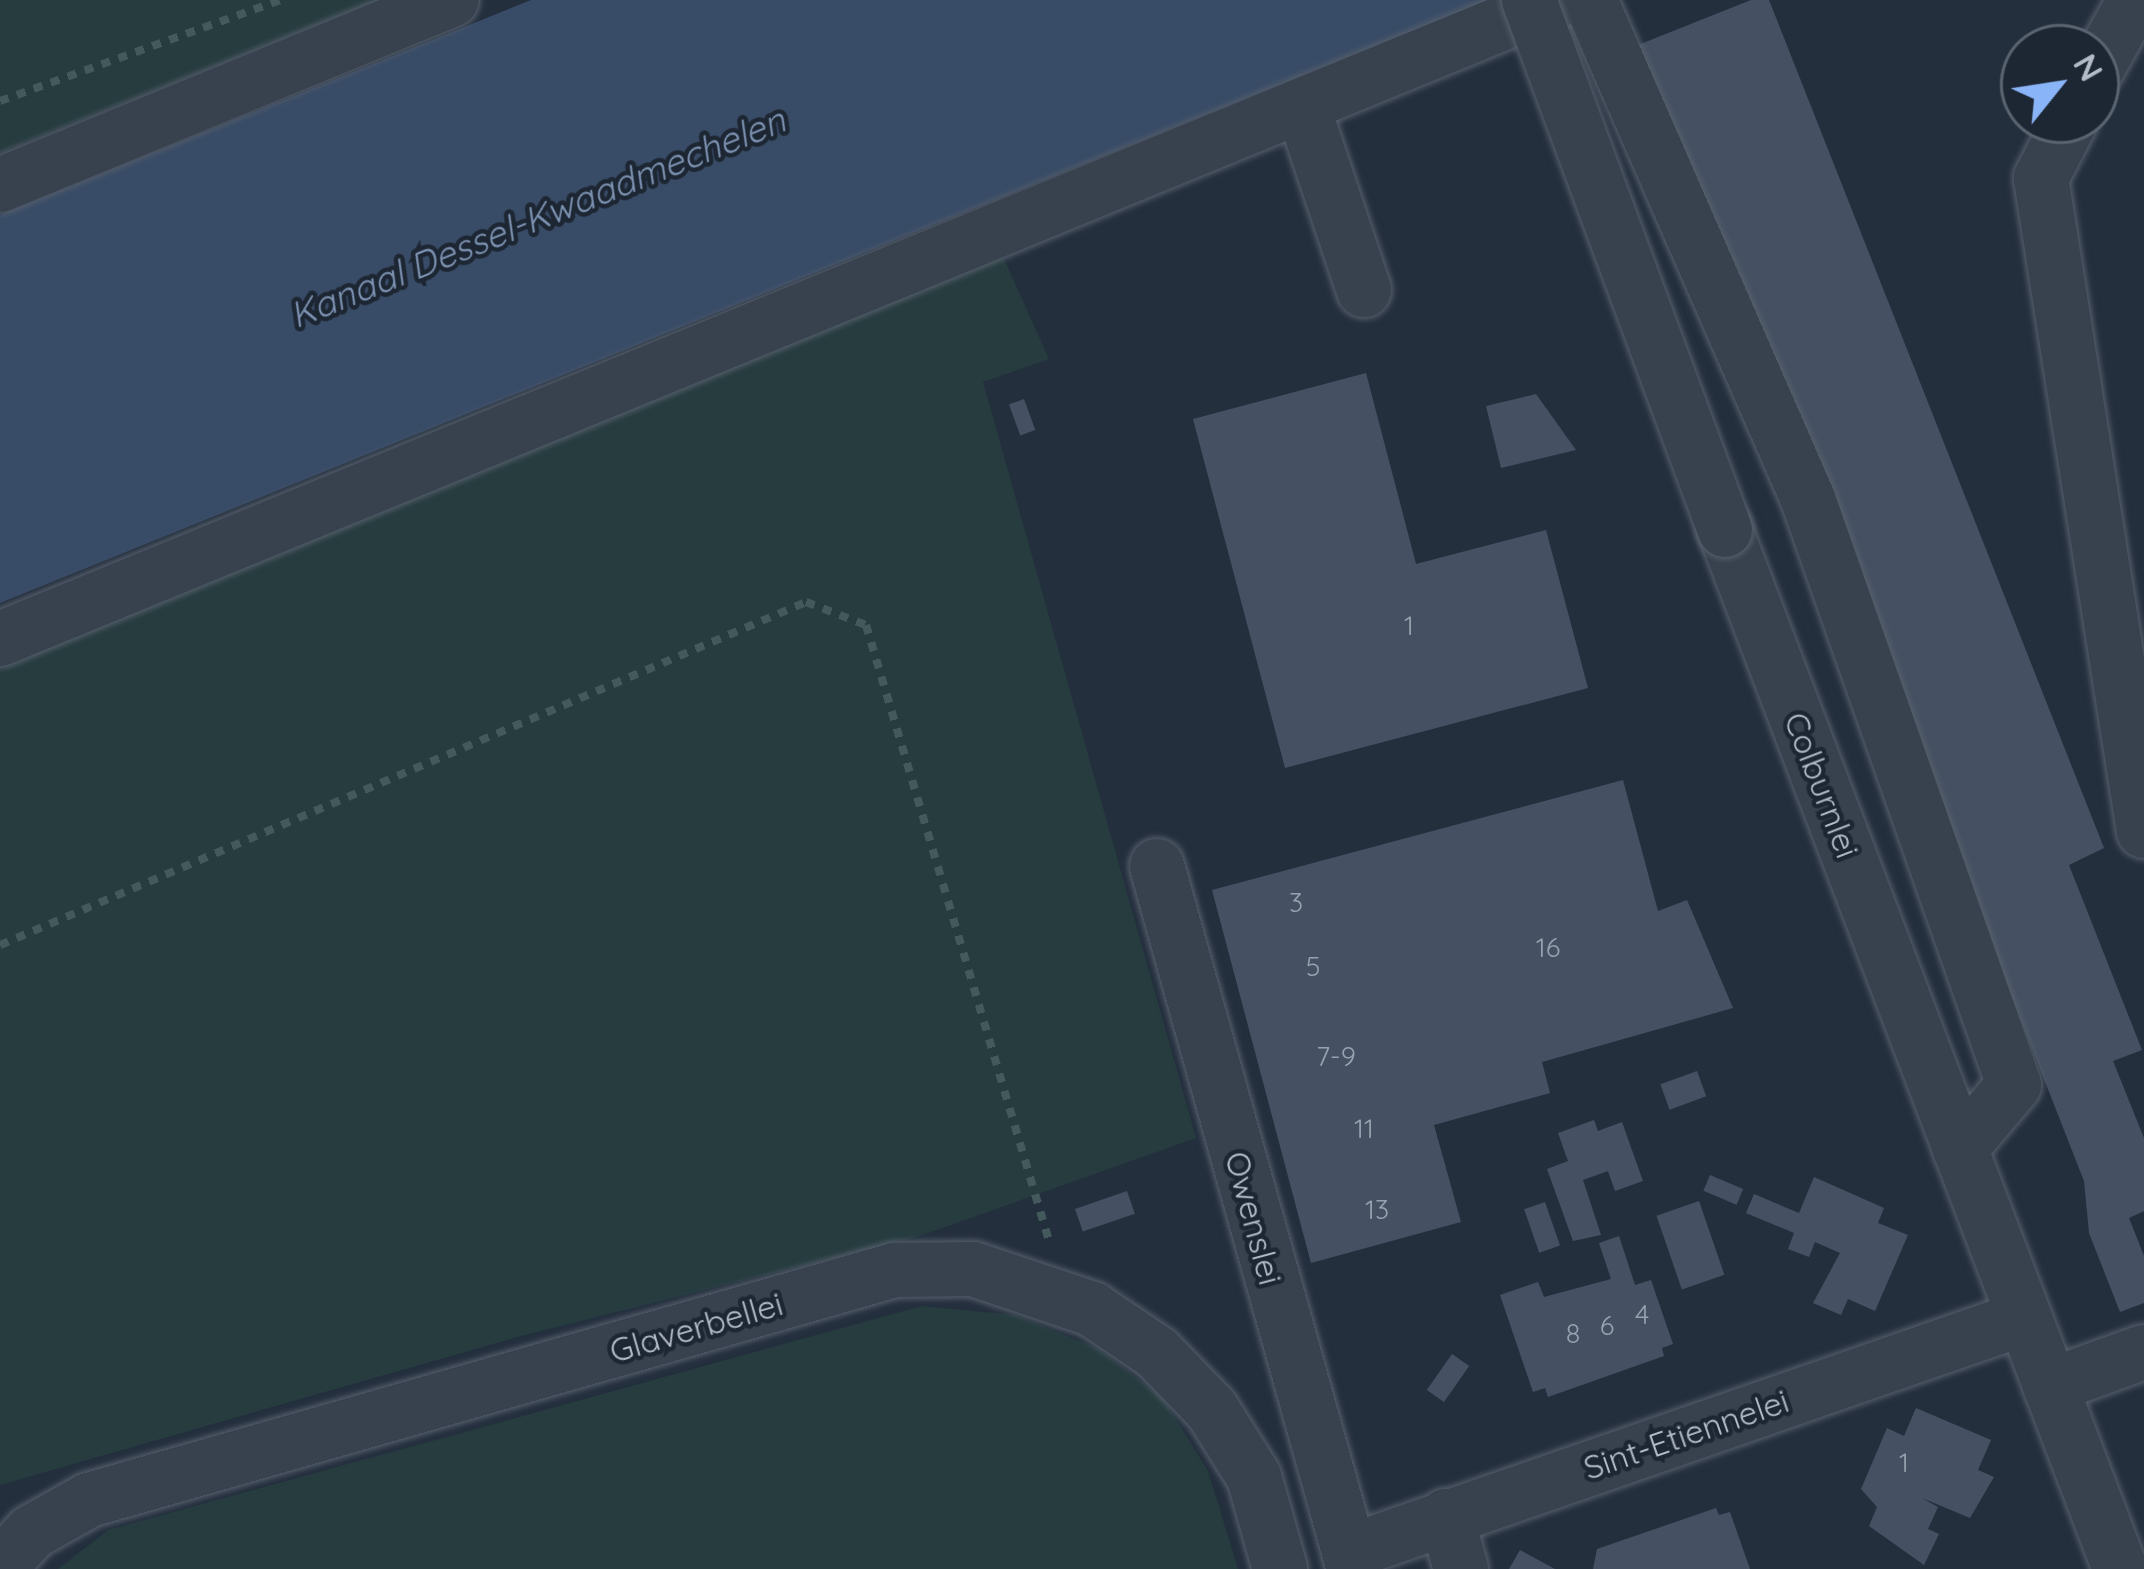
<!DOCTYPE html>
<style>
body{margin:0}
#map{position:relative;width:2144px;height:1569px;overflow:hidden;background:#242f3e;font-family:Quicksand,sans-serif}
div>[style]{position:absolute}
.green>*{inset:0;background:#263c3f}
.water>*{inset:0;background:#394c67}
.building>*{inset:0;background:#455162;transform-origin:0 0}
.path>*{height:8px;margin-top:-4px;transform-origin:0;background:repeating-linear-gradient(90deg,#44595c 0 9px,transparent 0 18px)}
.roads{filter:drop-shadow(0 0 3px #565f6c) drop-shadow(0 0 3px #565f6c)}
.minor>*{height:54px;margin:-27px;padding:0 27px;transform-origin:27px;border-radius:27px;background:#38414e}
.bridges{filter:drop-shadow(0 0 3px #565f6c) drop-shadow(0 0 3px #565f6c)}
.minor-bridge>*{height:54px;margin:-27px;padding:0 27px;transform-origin:27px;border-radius:27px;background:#38414e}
span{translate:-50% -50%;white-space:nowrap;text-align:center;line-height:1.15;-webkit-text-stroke:9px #1d2633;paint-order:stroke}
.number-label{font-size:27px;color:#98a1af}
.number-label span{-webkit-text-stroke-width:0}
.street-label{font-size:33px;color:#b4bcc9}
.water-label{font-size:36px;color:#7c92b1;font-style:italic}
.north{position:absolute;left:2000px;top:24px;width:120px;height:120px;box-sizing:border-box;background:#1d2633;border:3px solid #59626f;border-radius:50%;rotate:60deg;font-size:33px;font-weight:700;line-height:48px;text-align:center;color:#b4bcc9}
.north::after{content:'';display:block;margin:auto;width:42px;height:54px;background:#8ab4f8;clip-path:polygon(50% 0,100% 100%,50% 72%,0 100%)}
</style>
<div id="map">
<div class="green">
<i style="clip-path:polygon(0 0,378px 0,0 153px)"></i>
<i style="clip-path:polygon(1000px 250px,1049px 359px,983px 382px,1196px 1138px,917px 1237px,521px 1336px,0 1485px,0 661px)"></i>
<i style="clip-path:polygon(922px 1306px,1015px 1315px,1097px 1348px,1162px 1397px,1208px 1471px,1238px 1569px,58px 1569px,108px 1530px)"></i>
</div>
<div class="water">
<i style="clip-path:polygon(531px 0,1488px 0,0 603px,0 215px)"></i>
</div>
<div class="building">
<i style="clip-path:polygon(1751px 0,1769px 0,2104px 848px,2069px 865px,2142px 1050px,2113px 1061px,2144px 1138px,2144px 1211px,2129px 1218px,2144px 1256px,2144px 1303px,2120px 1312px,2089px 1233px,2084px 1181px,1638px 45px)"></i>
<i style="clip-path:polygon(1366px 373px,1416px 564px,1546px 530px,1588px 688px,1285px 768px,1193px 419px)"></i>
<i style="clip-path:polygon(1536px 394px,1576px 450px,1501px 468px,1486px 406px)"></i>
<i style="left:1024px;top:399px;width:33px;height:16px;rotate:70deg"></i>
<i style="clip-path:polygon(1623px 780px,1658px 911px,1687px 900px,1733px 1008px,1542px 1062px,1550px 1093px,1434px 1125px,1461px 1222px,1311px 1263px,1212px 890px)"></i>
<i style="left:1697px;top:1071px;width:27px;height:39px;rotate:70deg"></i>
<i style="clip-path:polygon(1594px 1120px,1598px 1131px,1622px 1122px,1643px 1181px,1615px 1191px,1608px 1171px,1583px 1180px,1601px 1235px,1573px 1241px,1547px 1169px,1568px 1161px,1558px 1133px)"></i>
<i style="left:1710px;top:1175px;width:36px;height:17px;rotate:23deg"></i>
<i style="clip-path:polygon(1814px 1177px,1884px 1208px,1878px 1223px,1908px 1235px,1875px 1311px,1848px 1299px,1841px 1315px,1813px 1303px,1840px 1253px,1815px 1242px,1809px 1257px,1788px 1249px,1794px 1233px,1746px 1213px,1754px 1194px,1799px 1213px)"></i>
<i style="left:1127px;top:1191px;width:24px;height:55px;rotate:71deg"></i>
<i style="left:1699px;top:1201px;width:78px;height:45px;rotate:71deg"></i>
<i style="left:1545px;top:1202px;width:46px;height:22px;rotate:71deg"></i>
<i style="clip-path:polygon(1619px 1236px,1635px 1285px,1651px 1280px,1673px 1344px,1662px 1348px,1664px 1356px,1548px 1397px,1545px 1388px,1533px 1392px,1500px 1295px,1538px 1282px,1544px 1297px,1611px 1279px,1599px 1243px)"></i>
<i style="left:1452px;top:1354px;width:21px;height:44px;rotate:35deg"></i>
<i style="clip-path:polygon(1916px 1408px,1991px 1440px,1978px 1470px,1994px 1477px,1970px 1518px,1922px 1498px,1938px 1507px,1928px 1529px,1939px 1534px,1924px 1565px,1869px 1526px,1877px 1507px,1861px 1489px,1887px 1428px,1904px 1436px)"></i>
<i style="clip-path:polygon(1716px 1508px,1719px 1515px,1730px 1512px,1750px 1569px,1593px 1569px,1597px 1549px)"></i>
<i style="clip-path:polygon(1520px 1550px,1555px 1569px,1509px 1569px)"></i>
</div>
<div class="path">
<i style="left:0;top:101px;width:298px;rotate:-19.8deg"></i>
<i style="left:0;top:945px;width:876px;rotate:-23.05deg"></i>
<i style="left:806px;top:602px;width:64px;rotate:21deg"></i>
<i style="left:866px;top:625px;width:646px;rotate:73.45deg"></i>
</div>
<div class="roads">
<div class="minor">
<i style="left:1590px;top:0;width:545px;rotate:66.4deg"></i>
<i style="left:1808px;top:499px;width:621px;rotate:70.63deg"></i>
<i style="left:2014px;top:1085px;width:84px;rotate:130.2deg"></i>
<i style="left:2096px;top:70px;width:80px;rotate:-60.9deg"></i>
<i style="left:1304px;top:111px;width:189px;rotate:71.5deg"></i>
<i style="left:2071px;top:120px;width:65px;rotate:117.3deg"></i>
<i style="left:2041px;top:178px;width:661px;rotate:81.04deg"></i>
<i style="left:0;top:185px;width:488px;rotate:-22.3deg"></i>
<i style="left:1725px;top:530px;width:1112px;rotate:69.18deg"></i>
<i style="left:0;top:639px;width:1685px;rotate:-22.29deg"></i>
<i style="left:1157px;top:866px;width:730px;rotate:74.35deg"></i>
<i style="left:2050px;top:1386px;width:100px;rotate:-19.9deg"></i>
<i style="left:1446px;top:1516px;width:55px;rotate:74.2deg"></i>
<i style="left:1349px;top:1552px;width:714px;rotate:-19.12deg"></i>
<i style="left:0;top:1567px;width:47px;rotate:-47.6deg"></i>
<i style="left:32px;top:1532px;width:65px;rotate:-29.3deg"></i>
<i style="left:89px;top:1500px;width:838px;rotate:-15.93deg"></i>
<i style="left:895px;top:1270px;width:78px;rotate:-0.7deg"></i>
<i style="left:973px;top:1269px;width:126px;rotate:18.6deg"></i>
<i style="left:1092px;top:1309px;width:78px;rotate:34.1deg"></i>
<i style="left:1157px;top:1353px;width:79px;rotate:46deg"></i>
<i style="left:1212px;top:1410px;width:79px;rotate:57.9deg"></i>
<i style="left:1254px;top:1477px;width:96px;rotate:74.2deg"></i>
</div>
</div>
<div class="bridges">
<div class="minor-bridge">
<i style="left:1529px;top:0;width:565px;rotate:69.71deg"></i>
</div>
</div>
<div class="number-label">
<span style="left:1409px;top:626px">1</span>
<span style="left:1296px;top:903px">3</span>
<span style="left:1548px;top:948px">16</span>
<span style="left:1313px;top:967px">5</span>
<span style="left:1336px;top:1057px">7-9</span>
<span style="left:1364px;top:1129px">11</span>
<span style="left:1377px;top:1210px">13</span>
<span style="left:1642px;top:1315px">4</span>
<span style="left:1607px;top:1326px">6</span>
<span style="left:1573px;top:1334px">8</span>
<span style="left:1904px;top:1463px">1</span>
</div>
<div class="street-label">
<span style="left:1822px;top:785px;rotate:69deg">Colburnlei</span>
<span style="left:1254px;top:1218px;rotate:75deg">Owenslei</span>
<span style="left:696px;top:1327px;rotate:-16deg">Glaverbellei</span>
<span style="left:1686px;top:1434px;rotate:-19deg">Sint-Etiennelei</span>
</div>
<div class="water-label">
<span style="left:537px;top:217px;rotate:-22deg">Kanaal Dessel-Kwaadmechelen</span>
</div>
<div class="north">N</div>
</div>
